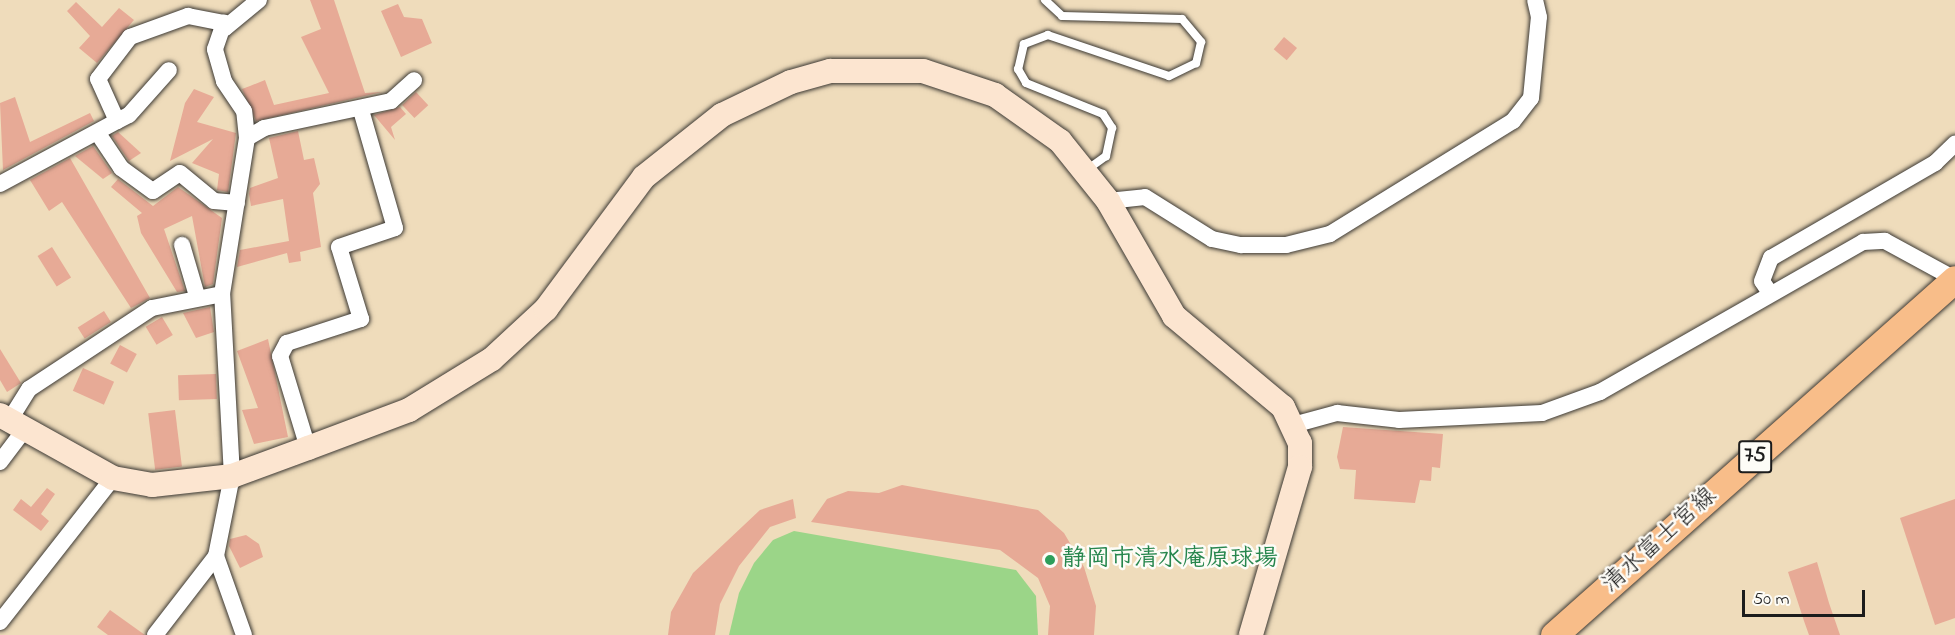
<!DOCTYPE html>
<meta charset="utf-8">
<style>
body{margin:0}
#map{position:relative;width:1955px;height:635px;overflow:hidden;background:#efdcbb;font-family:"Indie Flower","Klee One",sans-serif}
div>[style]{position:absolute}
.green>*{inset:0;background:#9bd588}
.building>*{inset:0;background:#e7aa96;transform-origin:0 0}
.roads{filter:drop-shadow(0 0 2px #3c3934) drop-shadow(0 0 2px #3c3934)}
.lane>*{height:8px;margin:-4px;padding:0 4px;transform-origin:4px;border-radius:4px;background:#fff}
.street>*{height:16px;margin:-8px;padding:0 8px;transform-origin:8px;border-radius:8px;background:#fff}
.secondary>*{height:24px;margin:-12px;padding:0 12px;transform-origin:12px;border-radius:12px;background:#fce5d0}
.primary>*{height:27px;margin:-13.5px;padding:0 13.5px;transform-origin:13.5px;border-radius:13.5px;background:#f8bd89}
.dots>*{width:16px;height:16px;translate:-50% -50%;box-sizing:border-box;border:3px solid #fdfcf7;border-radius:50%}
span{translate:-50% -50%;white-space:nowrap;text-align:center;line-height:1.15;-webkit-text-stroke:5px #fdfcf7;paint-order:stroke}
.shield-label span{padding:2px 4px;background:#fdfcf7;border:2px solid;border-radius:4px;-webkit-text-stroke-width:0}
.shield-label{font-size:22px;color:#1c1c1c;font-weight:700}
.street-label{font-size:24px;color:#1c1c1c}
.leisure-label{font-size:24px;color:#27864d;font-weight:700}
.left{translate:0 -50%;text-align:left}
.scale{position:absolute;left:1742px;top:590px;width:123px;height:27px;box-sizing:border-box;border:3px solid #1c1c1c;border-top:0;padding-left:8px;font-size:18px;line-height:21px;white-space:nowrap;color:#1c1c1c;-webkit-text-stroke:4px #fdfcf7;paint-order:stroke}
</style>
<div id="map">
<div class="green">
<i style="clip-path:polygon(794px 531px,1016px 570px,1036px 596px,1038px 635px,729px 635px,739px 593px,754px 563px,773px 540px)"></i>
</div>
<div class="building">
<i style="clip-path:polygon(310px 0,334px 0,365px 93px,382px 92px,256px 121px,242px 89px,250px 86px,265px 80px,274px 105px,329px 93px,301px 37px,321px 29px)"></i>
<i style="clip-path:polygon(76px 2px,102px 27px,119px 8px,134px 20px,97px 63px,79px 48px,90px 36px,67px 11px)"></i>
<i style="clip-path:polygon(398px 4px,404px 17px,422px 19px,432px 43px,401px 57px,381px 11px)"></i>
<i style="left:1284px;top:37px;width:17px;height:16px;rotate:40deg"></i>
<i style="clip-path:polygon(194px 89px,214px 97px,197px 122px,236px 133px,228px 192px,217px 190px,219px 174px,192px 163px,213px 139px,170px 161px,185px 103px)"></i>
<i style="left:416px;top:92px;width:18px;height:19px;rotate:47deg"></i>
<i style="clip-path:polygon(15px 97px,30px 142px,90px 113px,94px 121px,3px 170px,0 103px)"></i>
<i style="clip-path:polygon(400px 107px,406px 114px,391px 127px,395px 140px,374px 115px)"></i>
<i style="clip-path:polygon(298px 131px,304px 160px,314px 158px,320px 184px,313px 193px,321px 247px,300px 252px,301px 261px,289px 263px,287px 253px,237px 267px,240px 250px,289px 241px,283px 199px,251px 206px,249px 194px,250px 188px,278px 178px,269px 138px)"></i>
<i style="clip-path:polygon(118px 132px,141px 153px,129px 161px,112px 136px)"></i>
<i style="clip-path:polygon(93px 146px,112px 173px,103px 179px,75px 156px)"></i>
<i style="clip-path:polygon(70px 158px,150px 298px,135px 306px,131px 308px,62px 202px,49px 211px,30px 180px)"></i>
<i style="clip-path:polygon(118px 179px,153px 206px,178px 187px,222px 218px,213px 284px,205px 287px,192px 216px,164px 229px,185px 291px,177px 292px,141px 233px,137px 216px,142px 213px,111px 187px)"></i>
<i style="left:52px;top:247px;width:36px;height:17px;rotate:58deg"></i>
<i style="clip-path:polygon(210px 307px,214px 332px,196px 338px,183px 313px)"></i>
<i style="left:104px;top:311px;width:13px;height:31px;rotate:58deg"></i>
<i style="left:162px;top:317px;width:21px;height:19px;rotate:59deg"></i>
<i style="clip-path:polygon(268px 339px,288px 437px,254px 444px,242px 410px,258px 408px,237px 351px)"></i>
<i style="left:120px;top:345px;width:19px;height:21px;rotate:28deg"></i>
<i style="clip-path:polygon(0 349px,21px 383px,7px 392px,0 380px)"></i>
<i style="left:83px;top:368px;width:34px;height:25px;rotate:24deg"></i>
<i style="left:216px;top:374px;width:25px;height:38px;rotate:88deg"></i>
<i style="left:175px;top:410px;width:57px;height:27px;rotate:83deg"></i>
<i style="clip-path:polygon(1343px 427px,1443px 434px,1440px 468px,1432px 467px,1431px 481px,1420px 480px,1415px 503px,1354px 499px,1356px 470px,1340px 469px,1337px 457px)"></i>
<i style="clip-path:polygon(902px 485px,1038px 510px,1064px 533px,1084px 567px,1096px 606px,1094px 635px,1048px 635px,1050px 606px,1038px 578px,1000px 550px,811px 522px,827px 499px,848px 491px,879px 493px)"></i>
<i style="clip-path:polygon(47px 488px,55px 494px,41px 514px,49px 521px,41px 531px,13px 510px,21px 499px,31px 507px)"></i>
<i style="clip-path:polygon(793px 499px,796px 518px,770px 527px,739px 566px,720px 604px,715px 635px,668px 635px,671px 612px,693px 573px,760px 510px)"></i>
<i style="clip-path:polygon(1955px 499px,1955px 618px,1935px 625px,1900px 518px)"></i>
<i style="clip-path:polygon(246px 535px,259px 544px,263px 557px,240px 568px,229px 546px,230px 539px)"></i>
<i style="clip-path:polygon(1817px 562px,1829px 603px,1840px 635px,1809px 635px,1804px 621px,1788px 572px)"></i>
<i style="clip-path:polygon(110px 610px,145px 635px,108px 635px,97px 627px)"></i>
</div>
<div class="roads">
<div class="lane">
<i style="left:1045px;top:0;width:23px;rotate:43deg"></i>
<i style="left:1062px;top:16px;width:120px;rotate:1.4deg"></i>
<i style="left:1182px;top:19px;width:30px;rotate:50deg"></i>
<i style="left:1201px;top:42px;width:22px;rotate:103deg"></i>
<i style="left:1196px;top:63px;width:30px;rotate:154deg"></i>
<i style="left:1169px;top:76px;width:128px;rotate:-161.3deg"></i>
<i style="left:1048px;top:35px;width:26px;rotate:159deg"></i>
<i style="left:1024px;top:44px;width:26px;rotate:103deg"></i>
<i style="left:1018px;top:69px;width:16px;rotate:60deg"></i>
<i style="left:1026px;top:83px;width:83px;rotate:21.9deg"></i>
<i style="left:1103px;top:114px;width:17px;rotate:57deg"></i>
<i style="left:1112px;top:128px;width:29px;rotate:102deg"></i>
<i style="left:1106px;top:156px;width:24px;rotate:144deg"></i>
</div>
<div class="street">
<i style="left:117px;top:121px;width:13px;rotate:-27deg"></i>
<i style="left:129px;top:115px;width:60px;rotate:-48.4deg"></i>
<i style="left:99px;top:135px;width:40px;rotate:56deg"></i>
<i style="left:121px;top:168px;width:39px;rotate:36deg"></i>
<i style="left:153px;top:191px;width:32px;rotate:-34deg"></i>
<i style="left:180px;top:173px;width:44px;rotate:39.5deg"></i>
<i style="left:214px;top:201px;width:23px;rotate:5deg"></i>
<i style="left:247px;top:138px;width:27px;rotate:-96deg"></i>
<i style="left:244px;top:111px;width:36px;rotate:-124deg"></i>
<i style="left:224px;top:81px;width:33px;rotate:-106deg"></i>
<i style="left:215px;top:49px;width:28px;rotate:-71deg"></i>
<i style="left:224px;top:23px;width:5px;rotate:79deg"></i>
<i style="left:225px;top:28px;width:44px;rotate:-39.5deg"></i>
<i style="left:0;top:184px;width:133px;rotate:-28.3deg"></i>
<i style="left:117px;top:121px;width:46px;rotate:-114.3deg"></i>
<i style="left:98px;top:79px;width:53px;rotate:-52.7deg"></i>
<i style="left:130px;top:37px;width:62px;rotate:-19.9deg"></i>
<i style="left:188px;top:16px;width:37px;rotate:11deg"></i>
<i style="left:1108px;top:201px;width:37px;rotate:-6deg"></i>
<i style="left:1145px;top:197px;width:79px;rotate:32.1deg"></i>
<i style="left:1212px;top:239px;width:30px;rotate:12deg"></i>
<i style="left:1241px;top:245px;width:45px"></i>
<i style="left:1286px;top:245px;width:45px;rotate:-14deg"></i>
<i style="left:1330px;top:234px;width:215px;rotate:-31.7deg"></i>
<i style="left:1513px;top:121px;width:29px;rotate:-52deg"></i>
<i style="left:1531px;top:98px;width:81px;rotate:-84.4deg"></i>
<i style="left:1539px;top:17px;width:17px;rotate:-103deg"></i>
<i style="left:182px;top:245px;width:53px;rotate:73.6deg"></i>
<i style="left:1770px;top:293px;width:14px;rotate:-124deg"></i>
<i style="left:1762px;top:281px;width:25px;rotate:-69deg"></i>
<i style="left:1771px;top:258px;width:190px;rotate:-30.1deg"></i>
<i style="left:1935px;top:163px;width:28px;rotate:-44deg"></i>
<i style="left:9px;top:421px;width:38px;rotate:-58deg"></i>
<i style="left:29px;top:389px;width:147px;rotate:-33.4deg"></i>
<i style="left:152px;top:308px;width:71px;rotate:-11.3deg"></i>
<i style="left:1293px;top:425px;width:46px;rotate:-15.3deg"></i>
<i style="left:1337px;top:413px;width:62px;rotate:6.4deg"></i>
<i style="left:1399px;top:420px;width:143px;rotate:-2.8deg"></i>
<i style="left:1542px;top:413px;width:62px;rotate:-19.9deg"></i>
<i style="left:1600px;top:392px;width:303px;rotate:-29.7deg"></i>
<i style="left:1863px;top:242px;width:22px;rotate:-3deg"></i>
<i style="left:1885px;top:241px;width:80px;rotate:28.5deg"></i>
<i style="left:308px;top:448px;width:96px;rotate:-106.9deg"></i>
<i style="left:280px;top:356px;width:15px;rotate:-62deg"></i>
<i style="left:287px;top:343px;width:78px;rotate:-18deg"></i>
<i style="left:361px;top:319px;width:75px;rotate:-107deg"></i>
<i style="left:339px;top:247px;width:59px;rotate:-18.7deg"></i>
<i style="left:395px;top:228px;width:123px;rotate:-106.1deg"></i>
<i style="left:0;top:462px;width:41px;rotate:-52.9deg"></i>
<i style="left:216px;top:556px;width:84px;rotate:70.5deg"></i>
<i style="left:0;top:622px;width:183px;rotate:-51.9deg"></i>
<i style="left:155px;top:635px;width:100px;rotate:-52.3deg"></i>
<i style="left:216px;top:556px;width:82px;rotate:-78.7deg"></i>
<i style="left:232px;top:476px;width:182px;rotate:-93.1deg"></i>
<i style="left:222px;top:294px;width:158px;rotate:-80.9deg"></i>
<i style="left:247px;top:138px;width:20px;rotate:-30deg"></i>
<i style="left:264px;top:128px;width:130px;rotate:-12deg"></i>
<i style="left:391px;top:101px;width:31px;rotate:-42deg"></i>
</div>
<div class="secondary">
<i style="left:0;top:415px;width:129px;rotate:29.1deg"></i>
<i style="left:113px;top:478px;width:40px;rotate:10deg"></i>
<i style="left:152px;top:485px;width:81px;rotate:-6.4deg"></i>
<i style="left:232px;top:476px;width:81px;rotate:-20.2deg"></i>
<i style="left:308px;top:448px;width:108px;rotate:-20.6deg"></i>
<i style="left:409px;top:410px;width:97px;rotate:-31.6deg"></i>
<i style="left:492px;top:359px;width:74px;rotate:-42.8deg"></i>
<i style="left:546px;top:309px;width:164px;rotate:-53.4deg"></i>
<i style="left:644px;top:177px;width:100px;rotate:-38.5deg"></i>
<i style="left:722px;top:115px;width:76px;rotate:-25.6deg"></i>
<i style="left:791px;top:82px;width:41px;rotate:-15.8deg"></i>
<i style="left:830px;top:71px;width:93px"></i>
<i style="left:923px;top:71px;width:76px;rotate:18.4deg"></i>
<i style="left:995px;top:95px;width:80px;rotate:35.3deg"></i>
<i style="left:1060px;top:141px;width:77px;rotate:51.3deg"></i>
<i style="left:1108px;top:201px;width:133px;rotate:60.1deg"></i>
<i style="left:1174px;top:316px;width:142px;rotate:39.9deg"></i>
<i style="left:1283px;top:407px;width:40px;rotate:65deg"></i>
<i style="left:1300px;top:443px;width:24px;rotate:90deg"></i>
<i style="left:1300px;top:467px;width:175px;rotate:106.3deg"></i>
</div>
<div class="primary">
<i style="left:1554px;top:635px;width:536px;rotate:-41.6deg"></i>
</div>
</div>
<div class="dots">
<i style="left:1050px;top:560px;background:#2e9e5b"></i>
</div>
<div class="shield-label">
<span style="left:1755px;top:457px">75</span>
</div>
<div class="street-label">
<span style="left:1660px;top:541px;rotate:-42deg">清水富士宮線</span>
</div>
<div class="leisure-label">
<span class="left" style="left:1062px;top:560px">静岡市清水庵原球場</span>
</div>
<div class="scale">50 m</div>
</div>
